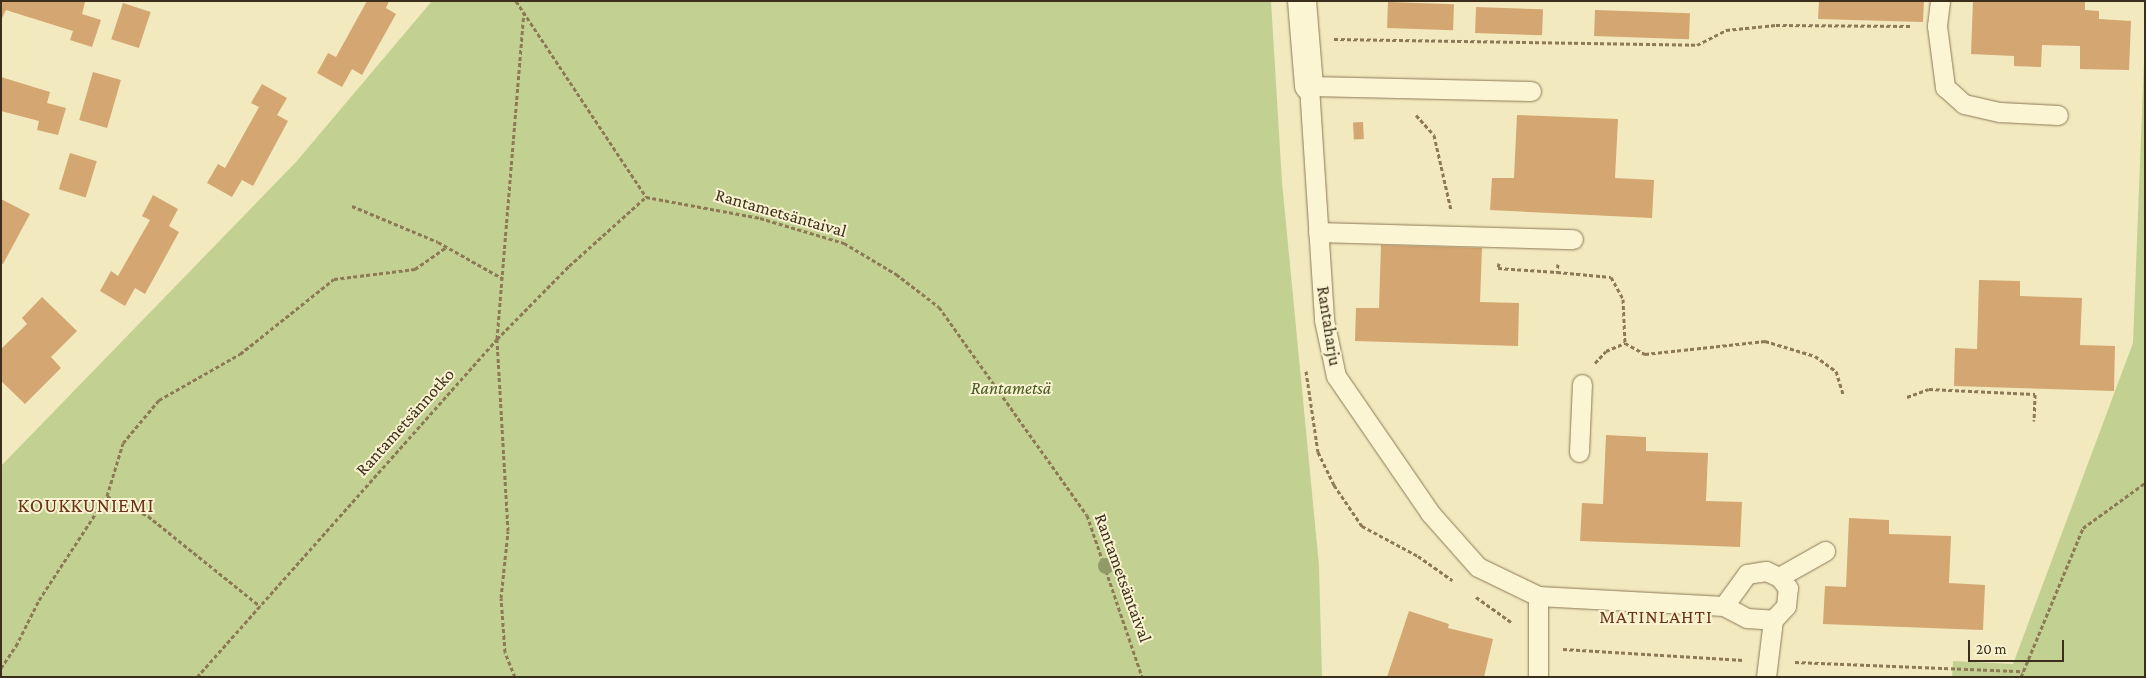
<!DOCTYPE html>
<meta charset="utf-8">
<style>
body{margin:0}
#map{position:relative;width:2146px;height:678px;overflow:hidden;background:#f2e9bf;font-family:"Crimson Pro",serif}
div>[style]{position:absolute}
.green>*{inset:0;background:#c2d192}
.building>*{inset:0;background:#d4a671;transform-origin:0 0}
.path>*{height:3px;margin-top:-1.5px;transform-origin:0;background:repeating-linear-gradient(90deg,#8d7956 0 4px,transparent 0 6.5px)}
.roads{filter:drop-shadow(0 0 1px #8d7956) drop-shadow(0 0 1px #8d7956)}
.lane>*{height:19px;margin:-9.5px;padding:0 9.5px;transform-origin:9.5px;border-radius:9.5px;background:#fcf5d3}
.street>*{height:28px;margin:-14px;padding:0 14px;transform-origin:14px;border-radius:14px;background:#fcf5d3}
.trees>*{width:16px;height:16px;margin:-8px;border-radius:50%;background:#929a68}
span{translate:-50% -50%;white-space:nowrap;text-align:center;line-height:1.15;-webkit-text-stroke:4px #f9f2d0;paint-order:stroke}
.street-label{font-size:18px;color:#3b2e1c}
.park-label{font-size:18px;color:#445920;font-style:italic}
.neighbourhood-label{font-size:19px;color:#6b3317;letter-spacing:1px}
.quarter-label{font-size:20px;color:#6b3317;letter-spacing:1px}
.frame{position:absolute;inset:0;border:2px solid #3b2e1c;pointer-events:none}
.scale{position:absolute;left:1968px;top:640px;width:96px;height:22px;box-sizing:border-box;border:2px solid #3b2e1c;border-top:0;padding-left:6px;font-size:15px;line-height:18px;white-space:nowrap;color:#3b2e1c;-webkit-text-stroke:4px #f9f2d0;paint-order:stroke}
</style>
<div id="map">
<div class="green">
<i style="clip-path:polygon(432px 1px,1271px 1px,1282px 182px,1319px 565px,1322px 677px,1px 677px,1px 466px,296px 162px)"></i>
<i style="clip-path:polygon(2145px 35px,2145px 677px,1952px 677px,1953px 661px,2013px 664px,2133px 343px)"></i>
</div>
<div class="building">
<i style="clip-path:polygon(1px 1px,85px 2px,82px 14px,101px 20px,92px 47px,70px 40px,73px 31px,6px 10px,1px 20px)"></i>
<i style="clip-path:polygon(367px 1px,389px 1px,386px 8px,396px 14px,362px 75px,352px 69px,342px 87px,317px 73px,328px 53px,336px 57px)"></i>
<i style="clip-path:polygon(1819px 1px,1924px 1px,1923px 22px,1818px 19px)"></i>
<i style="clip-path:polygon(1973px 1px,2085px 1px,2085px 10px,2099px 11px,2099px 19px,2131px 21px,2129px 70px,2080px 69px,2080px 46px,2042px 45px,2041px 67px,2014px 66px,2014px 56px,1971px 54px)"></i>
<i style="left:1388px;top:2px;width:66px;height:26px;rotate:2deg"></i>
<i style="left:123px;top:3px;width:29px;height:38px;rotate:18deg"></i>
<i style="left:1476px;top:7px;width:67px;height:26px;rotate:2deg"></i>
<i style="left:1595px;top:10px;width:95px;height:26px;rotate:2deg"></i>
<i style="left:93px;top:72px;width:29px;height:50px;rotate:16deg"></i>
<i style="clip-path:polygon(1px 77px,50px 92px,47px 103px,66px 108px,58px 135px,37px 130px,39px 121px,1px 111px)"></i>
<i style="clip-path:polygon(262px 84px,287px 98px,277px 115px,288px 121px,253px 186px,242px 180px,232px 197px,207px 183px,218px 164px,225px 168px,259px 107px,251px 103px)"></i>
<i style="clip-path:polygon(1517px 115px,1618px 119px,1615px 178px,1654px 180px,1652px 218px,1490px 210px,1492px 178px,1514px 178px)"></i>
<i style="left:1363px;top:122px;width:17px;height:10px;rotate:87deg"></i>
<i style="left:70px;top:153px;width:28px;height:38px;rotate:17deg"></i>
<i style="clip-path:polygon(153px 195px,178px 209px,169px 226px,179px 232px,145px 294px,135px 288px,125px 306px,100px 291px,111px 271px,118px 276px,150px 220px,142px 216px)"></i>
<i style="clip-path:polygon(1px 199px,30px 214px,3px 264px,1px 263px)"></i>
<i style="clip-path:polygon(1381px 245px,1482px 248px,1480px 302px,1519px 303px,1518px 346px,1355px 341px,1356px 308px,1379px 308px)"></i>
<i style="clip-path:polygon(1979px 280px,2020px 281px,2020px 296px,2082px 298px,2080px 345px,2115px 346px,2114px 391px,1954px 386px,1955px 348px,1977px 349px)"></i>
<i style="clip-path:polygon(42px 297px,77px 331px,51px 357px,61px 368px,25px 404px,1px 381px,1px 349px,27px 324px,22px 318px)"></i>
<i style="clip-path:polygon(1606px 435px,1646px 437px,1646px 451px,1708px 453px,1706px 501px,1742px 502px,1740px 547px,1580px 541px,1582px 503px,1603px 504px)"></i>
<i style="clip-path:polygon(1849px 518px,1889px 520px,1889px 534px,1951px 536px,1949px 583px,1985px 585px,1983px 630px,1823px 624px,1825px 586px,1846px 587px)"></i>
<i style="clip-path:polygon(1409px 611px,1449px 624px,1448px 628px,1493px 639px,1484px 677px,1387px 677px)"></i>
</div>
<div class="path">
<i style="left:516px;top:1px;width:235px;rotate:56.4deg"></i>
<i style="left:646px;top:197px;width:116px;rotate:10.4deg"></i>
<i style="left:760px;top:218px;width:88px;rotate:16.6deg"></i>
<i style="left:844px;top:243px;width:61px;rotate:30.8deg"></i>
<i style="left:896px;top:274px;width:54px;rotate:37.5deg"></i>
<i style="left:939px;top:307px;width:255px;rotate:54.6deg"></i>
<i style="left:1087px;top:515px;width:171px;rotate:71.2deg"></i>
<i style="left:1334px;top:39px;width:363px;rotate:0.9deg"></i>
<i style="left:1697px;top:45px;width:33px;rotate:-27deg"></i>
<i style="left:1726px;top:30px;width:50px;rotate:-5.7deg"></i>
<i style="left:1776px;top:25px;width:135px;rotate:0.4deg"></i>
<i style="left:1416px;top:115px;width:27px;rotate:48deg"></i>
<i style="left:1434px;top:135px;width:77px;rotate:77.2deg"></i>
<i style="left:352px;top:206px;width:93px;rotate:22.7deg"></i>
<i style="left:438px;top:242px;width:73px;rotate:29.4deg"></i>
<i style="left:1499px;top:263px;width:5px;rotate:101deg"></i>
<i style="left:1498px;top:268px;width:59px;rotate:3.9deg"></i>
<i style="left:1558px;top:264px;width:8px;rotate:97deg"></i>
<i style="left:1557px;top:272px;width:54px;rotate:5.3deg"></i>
<i style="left:1611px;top:277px;width:25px;rotate:61deg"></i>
<i style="left:1623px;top:299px;width:44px;rotate:87.4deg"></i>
<i style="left:1625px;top:343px;width:23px;rotate:29deg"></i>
<i style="left:1645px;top:354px;width:121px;rotate:-6.2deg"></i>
<i style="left:1765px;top:341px;width:52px;rotate:16.7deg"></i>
<i style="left:1815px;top:356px;width:26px;rotate:36deg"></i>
<i style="left:1836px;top:371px;width:24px;rotate:73deg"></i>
<i style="left:1595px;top:363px;width:16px;rotate:-47deg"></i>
<i style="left:1606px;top:351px;width:21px;rotate:-23deg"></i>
<i style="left:1306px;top:371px;width:82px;rotate:81.6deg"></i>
<i style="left:1318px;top:452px;width:37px;rotate:64deg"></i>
<i style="left:1334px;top:485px;width:50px;rotate:55.7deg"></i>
<i style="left:1362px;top:526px;width:64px;rotate:28.2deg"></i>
<i style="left:1418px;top:556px;width:42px;rotate:35.2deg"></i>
<i style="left:1907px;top:397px;width:23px;rotate:-20deg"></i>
<i style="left:1929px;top:389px;width:106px;rotate:2.7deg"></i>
<i style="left:2035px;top:394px;width:27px;rotate:92deg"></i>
<i style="left:107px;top:496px;width:46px;rotate:26deg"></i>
<i style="left:148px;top:516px;width:144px;rotate:38.8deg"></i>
<i style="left:1476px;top:597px;width:43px;rotate:35.5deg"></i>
<i style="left:1563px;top:649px;width:181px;rotate:3.5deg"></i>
<i style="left:1795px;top:662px;width:228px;rotate:2.3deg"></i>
<i style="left:1px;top:668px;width:27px;rotate:-56deg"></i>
<i style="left:16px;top:646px;width:51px;rotate:-63.4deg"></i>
<i style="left:39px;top:600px;width:124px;rotate:-56.8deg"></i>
<i style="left:107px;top:496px;width:55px;rotate:-73.2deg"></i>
<i style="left:123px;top:443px;width:56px;rotate:-50.1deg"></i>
<i style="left:159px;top:400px;width:93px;rotate:-29.6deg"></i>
<i style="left:240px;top:354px;width:120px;rotate:-38.6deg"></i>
<i style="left:334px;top:279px;width:82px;rotate:-7deg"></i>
<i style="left:415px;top:269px;width:38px;rotate:-35deg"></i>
<i style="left:197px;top:677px;width:452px;rotate:-48.4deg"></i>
<i style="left:497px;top:339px;width:103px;rotate:-45.4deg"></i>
<i style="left:569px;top:266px;width:103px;rotate:-41.9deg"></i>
<i style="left:515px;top:677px;width:27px;rotate:-112deg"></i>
<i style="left:505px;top:652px;width:54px;rotate:-94.2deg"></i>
<i style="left:501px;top:598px;width:67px;rotate:-84deg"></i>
<i style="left:508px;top:531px;width:192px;rotate:-93.3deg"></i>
<i style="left:497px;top:339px;width:328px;rotate:-85.3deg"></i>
<i style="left:2021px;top:677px;width:161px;rotate:-67.4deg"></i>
<i style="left:2083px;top:528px;width:77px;rotate:-36deg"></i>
</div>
<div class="roads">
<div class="lane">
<i style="left:1940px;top:1px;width:25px;rotate:97deg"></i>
<i style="left:1937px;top:26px;width:62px;rotate:82.5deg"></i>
<i style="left:1945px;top:87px;width:25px;rotate:42deg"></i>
<i style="left:1964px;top:104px;width:37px;rotate:13deg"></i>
<i style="left:2000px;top:112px;width:58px;rotate:3deg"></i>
<i style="left:1531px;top:91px;width:222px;rotate:-178.7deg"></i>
<i style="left:1309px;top:86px;width:234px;rotate:86.3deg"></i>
<i style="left:1324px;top:320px;width:57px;rotate:77.9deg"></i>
<i style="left:1336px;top:376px;width:166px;rotate:55.5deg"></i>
<i style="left:1430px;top:513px;width:72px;rotate:48.4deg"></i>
<i style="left:1478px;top:567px;width:67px;rotate:25.8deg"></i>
<i style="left:1538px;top:596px;width:186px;rotate:3.1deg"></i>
<i style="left:1724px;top:606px;width:26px;rotate:28deg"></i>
<i style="left:1747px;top:618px;width:26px;rotate:4deg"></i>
<i style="left:1773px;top:620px;width:19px;rotate:-47deg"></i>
<i style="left:1786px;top:606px;width:18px;rotate:-84deg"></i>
<i style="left:1788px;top:588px;width:14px;rotate:-129deg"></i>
<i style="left:1779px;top:577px;width:14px;rotate:-155deg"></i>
<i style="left:1766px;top:571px;width:19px;rotate:171deg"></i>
<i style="left:1747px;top:574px;width:39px;rotate:126deg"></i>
<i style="left:1318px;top:232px;width:255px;rotate:1.6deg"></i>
<i style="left:1579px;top:452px;width:68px;rotate:-87.5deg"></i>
<i style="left:1779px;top:577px;width:53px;rotate:-29.5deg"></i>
<i style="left:1538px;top:677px;width:81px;rotate:-90deg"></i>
<i style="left:1766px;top:677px;width:57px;rotate:-83deg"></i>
</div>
<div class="street">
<i style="left:1302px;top:1px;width:85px;rotate:85.3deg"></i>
</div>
</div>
<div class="trees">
<i style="left:1106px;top:566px"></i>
</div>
<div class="street-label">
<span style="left:781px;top:213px;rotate:16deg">Rantametsäntaival</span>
<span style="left:1329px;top:326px;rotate:81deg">Rantaharju</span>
<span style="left:405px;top:422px;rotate:-48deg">Rantametsännotko</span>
<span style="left:1123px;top:578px;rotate:70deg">Rantametsäntaival</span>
</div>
<div class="park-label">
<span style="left:1011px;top:388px">Rantametsä</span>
</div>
<div class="neighbourhood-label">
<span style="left:1656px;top:617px">MATINLAHTI</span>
</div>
<div class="quarter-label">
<span style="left:86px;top:505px">KOUKKUNIEMI</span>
</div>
<div class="frame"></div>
<div class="scale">20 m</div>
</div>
